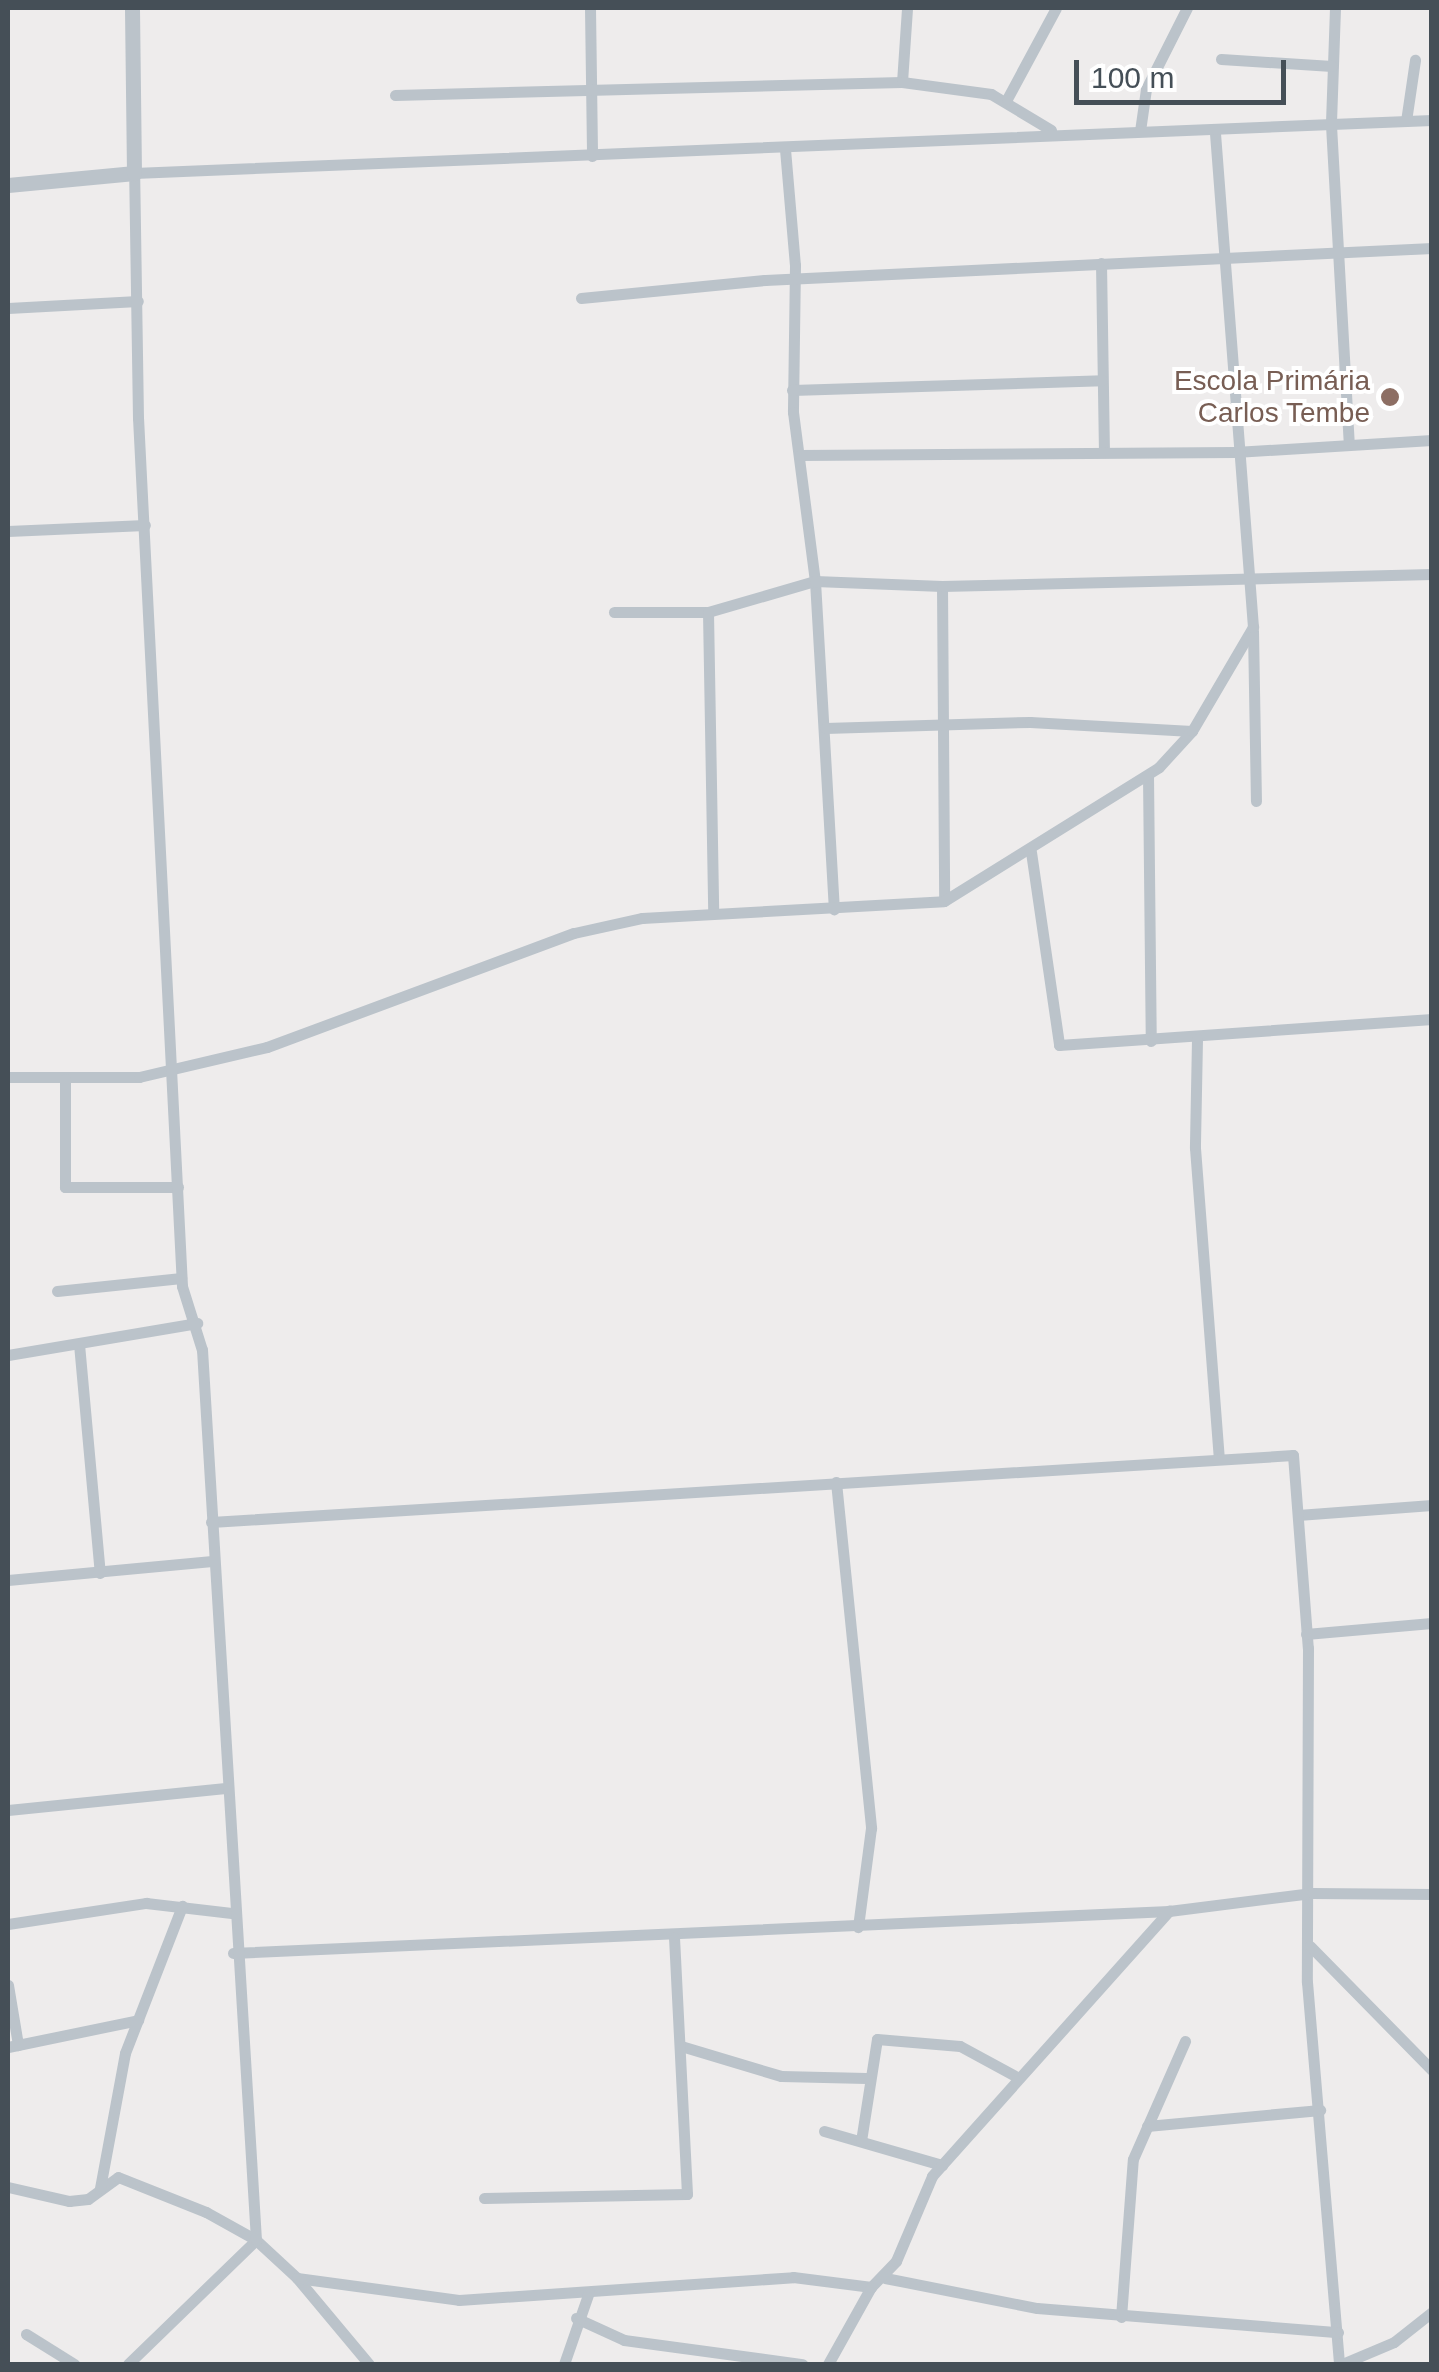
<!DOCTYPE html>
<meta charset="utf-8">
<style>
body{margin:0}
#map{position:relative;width:1439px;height:2372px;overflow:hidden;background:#eeecec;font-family:Arial,sans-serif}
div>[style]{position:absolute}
.minor>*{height:11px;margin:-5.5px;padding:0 5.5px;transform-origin:5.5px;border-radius:5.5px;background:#bbc3ca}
.tertiary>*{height:15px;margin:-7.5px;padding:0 7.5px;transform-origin:7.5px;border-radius:7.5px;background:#bbc3ca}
.dots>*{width:28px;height:28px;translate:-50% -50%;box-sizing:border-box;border:5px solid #fff;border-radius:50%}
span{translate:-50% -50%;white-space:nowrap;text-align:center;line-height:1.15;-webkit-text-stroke:8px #fff;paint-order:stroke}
.education-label{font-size:28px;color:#785e54}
.right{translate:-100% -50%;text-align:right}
.frame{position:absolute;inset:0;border:10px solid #454f57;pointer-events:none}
.scale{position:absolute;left:1074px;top:60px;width:212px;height:45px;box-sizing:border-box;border:5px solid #454f57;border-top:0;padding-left:12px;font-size:30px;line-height:35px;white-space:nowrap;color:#454f57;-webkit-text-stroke:8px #fff;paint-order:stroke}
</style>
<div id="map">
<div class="minor">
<i style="left:590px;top:8px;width:148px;rotate:89.2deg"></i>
<i style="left:1335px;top:8px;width:117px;rotate:92deg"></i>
<i style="left:1331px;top:125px;width:318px;rotate:86.8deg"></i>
<i style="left:1221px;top:59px;width:111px;rotate:3.6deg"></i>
<i style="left:902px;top:82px;width:74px;rotate:-86.1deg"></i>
<i style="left:395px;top:95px;width:507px;rotate:-1.47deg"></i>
<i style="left:902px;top:82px;width:90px;rotate:7.7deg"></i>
<i style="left:991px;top:94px;width:70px;rotate:31deg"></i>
<i style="left:1007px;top:99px;width:103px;rotate:-61.7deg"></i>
<i style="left:1406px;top:121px;width:62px;rotate:-81.6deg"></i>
<i style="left:1140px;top:131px;width:42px;rotate:-81.9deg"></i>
<i style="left:1146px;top:89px;width:91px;rotate:-63.2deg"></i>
<i style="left:785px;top:149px;width:116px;rotate:85.1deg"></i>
<i style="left:795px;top:265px;width:147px;rotate:90.8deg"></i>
<i style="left:793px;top:412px;width:170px;rotate:82.6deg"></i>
<i style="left:815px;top:581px;width:329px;rotate:86.7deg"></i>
<i style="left:1101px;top:263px;width:189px;rotate:89.1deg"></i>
<i style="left:581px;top:298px;width:185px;rotate:-5.6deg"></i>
<i style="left:765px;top:280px;width:668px;rotate:-2.75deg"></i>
<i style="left:8px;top:308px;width:130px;rotate:-3.1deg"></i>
<i style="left:792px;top:390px;width:310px;rotate:-1.8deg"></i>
<i style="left:800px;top:455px;width:435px;rotate:-0.4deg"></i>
<i style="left:1235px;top:452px;width:197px;rotate:-3.5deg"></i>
<i style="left:8px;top:531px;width:137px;rotate:-2.5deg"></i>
<i style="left:942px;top:586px;width:315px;rotate:89.6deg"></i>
<i style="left:614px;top:612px;width:94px"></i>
<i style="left:708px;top:612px;width:111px;rotate:-16.2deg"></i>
<i style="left:815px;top:581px;width:127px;rotate:2.3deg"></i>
<i style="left:942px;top:586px;width:490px;rotate:-1.4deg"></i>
<i style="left:708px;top:612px;width:299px;rotate:89deg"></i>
<i style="left:1253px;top:631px;width:170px;rotate:89deg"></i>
<i style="left:825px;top:728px;width:205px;rotate:-1.7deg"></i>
<i style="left:1030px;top:722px;width:162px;rotate:3.2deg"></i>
<i style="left:1148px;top:775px;width:266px;rotate:89.4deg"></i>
<i style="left:1031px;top:852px;width:195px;rotate:81.7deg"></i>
<i style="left:1059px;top:1045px;width:374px;rotate:-4deg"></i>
<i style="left:1197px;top:1039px;width:109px;rotate:91.1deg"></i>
<i style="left:1195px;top:1148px;width:310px;rotate:85.6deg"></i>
<i style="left:8px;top:1077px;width:131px"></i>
<i style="left:139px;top:1077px;width:131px;rotate:-13.2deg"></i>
<i style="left:267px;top:1047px;width:327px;rotate:-20.4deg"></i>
<i style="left:574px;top:933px;width:70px;rotate:-12.4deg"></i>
<i style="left:642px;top:918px;width:302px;rotate:-3.2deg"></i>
<i style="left:944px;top:901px;width:253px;rotate:-31.9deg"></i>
<i style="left:1159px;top:767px;width:49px;rotate:-47.5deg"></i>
<i style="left:1192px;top:731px;width:121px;rotate:-59.6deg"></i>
<i style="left:1253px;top:627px;width:497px;rotate:-94.4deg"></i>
<i style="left:65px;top:1079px;width:108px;rotate:90deg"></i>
<i style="left:65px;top:1187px;width:113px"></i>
<i style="left:57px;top:1291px;width:125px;rotate:-6deg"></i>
<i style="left:79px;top:1344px;width:230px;rotate:84.8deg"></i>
<i style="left:8px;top:1355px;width:192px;rotate:-9.6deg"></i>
<i style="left:836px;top:1482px;width:348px;rotate:84.2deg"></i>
<i style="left:871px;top:1828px;width:100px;rotate:97.5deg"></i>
<i style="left:1298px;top:1515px;width:134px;rotate:-4.3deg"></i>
<i style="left:211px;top:1522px;width:1084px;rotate:-3.54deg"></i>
<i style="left:1293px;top:1455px;width:194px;rotate:85.6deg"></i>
<i style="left:1308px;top:1648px;width:334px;rotate:90.2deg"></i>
<i style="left:1307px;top:1982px;width:383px;rotate:85.2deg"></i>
<i style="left:8px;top:1580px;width:205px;rotate:-5.3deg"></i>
<i style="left:1306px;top:1634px;width:126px;rotate:-5deg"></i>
<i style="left:8px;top:1810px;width:216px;rotate:-5.8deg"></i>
<i style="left:8px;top:1924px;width:140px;rotate:-8.7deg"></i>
<i style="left:146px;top:1903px;width:86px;rotate:6.7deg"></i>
<i style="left:1310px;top:1946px;width:174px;rotate:45.5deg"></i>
<i style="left:233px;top:1953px;width:937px;rotate:-2.57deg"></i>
<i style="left:1169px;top:1911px;width:144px;rotate:-7.2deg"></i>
<i style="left:1312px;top:1893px;width:120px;rotate:0.5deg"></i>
<i style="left:8px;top:1985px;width:61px;rotate:80.5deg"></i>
<i style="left:681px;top:2046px;width:104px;rotate:16.7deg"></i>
<i style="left:781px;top:2076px;width:85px;rotate:1.3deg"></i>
<i style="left:8px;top:2047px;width:133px;rotate:-11.7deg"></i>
<i style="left:1147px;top:2126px;width:174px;rotate:-5.3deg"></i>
<i style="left:824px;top:2131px;width:123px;rotate:16.1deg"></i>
<i style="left:861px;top:2141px;width:103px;rotate:-81.1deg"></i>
<i style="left:877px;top:2039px;width:83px;rotate:4.8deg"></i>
<i style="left:960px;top:2046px;width:67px;rotate:28.5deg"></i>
<i style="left:8px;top:2187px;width:63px;rotate:12.9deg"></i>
<i style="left:69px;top:2201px;width:19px;rotate:-6deg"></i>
<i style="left:88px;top:2199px;width:37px;rotate:-36deg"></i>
<i style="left:118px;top:2177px;width:95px;rotate:21.7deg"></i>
<i style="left:206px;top:2212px;width:57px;rotate:29.2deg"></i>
<i style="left:256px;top:2240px;width:56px;rotate:42.8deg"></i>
<i style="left:297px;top:2278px;width:112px;rotate:50.1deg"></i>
<i style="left:100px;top:2188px;width:137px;rotate:-79.5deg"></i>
<i style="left:125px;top:2053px;width:158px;rotate:-68.8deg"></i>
<i style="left:484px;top:2198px;width:203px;rotate:-1.1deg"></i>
<i style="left:687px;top:2194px;width:257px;rotate:-92.9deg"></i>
<i style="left:297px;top:2278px;width:163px;rotate:7.7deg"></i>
<i style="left:459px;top:2300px;width:335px;rotate:-3.9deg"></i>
<i style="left:793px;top:2277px;width:79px;rotate:7.3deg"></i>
<i style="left:885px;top:2278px;width:155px;rotate:11.2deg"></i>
<i style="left:1037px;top:2308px;width:302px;rotate:4.6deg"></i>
<i style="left:1121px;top:2317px;width:158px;rotate:-85.7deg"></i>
<i style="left:1133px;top:2159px;width:129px;rotate:-66.2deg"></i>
<i style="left:576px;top:2318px;width:53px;rotate:24.6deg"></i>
<i style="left:624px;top:2340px;width:180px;rotate:7.7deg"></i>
<i style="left:26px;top:2334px;width:57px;rotate:32deg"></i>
<i style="left:128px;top:2364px;width:178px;rotate:-44.1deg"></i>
<i style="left:256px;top:2240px;width:892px;rotate:-93.47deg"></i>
<i style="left:202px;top:1350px;width:67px;rotate:-107.4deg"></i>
<i style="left:182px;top:1286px;width:869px;rotate:-92.9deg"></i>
<i style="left:138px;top:418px;width:245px;rotate:-90.9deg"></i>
<i style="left:134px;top:173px;width:1299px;rotate:-2.34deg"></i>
<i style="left:564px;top:2364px;width:76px;rotate:-70.9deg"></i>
<i style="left:828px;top:2364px;width:88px;rotate:-60.8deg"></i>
<i style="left:871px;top:2287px;width:36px;rotate:-46deg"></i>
<i style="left:896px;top:2261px;width:92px;rotate:-67deg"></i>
<i style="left:932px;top:2176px;width:356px;rotate:-48.2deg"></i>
<i style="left:1342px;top:2364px;width:56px;rotate:-22.9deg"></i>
<i style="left:1394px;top:2342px;width:48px;rotate:-38.3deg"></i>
</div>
<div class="tertiary">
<i style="left:8px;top:185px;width:127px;rotate:-5.4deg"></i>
<i style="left:134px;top:173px;width:165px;rotate:-90.7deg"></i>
</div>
<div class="dots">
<i style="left:1390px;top:397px;background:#8d6e63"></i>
</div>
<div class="education-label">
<span class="right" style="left:1370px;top:397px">Escola Primária<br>Carlos Tembe</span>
</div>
<div class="frame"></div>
<div class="scale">100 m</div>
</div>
